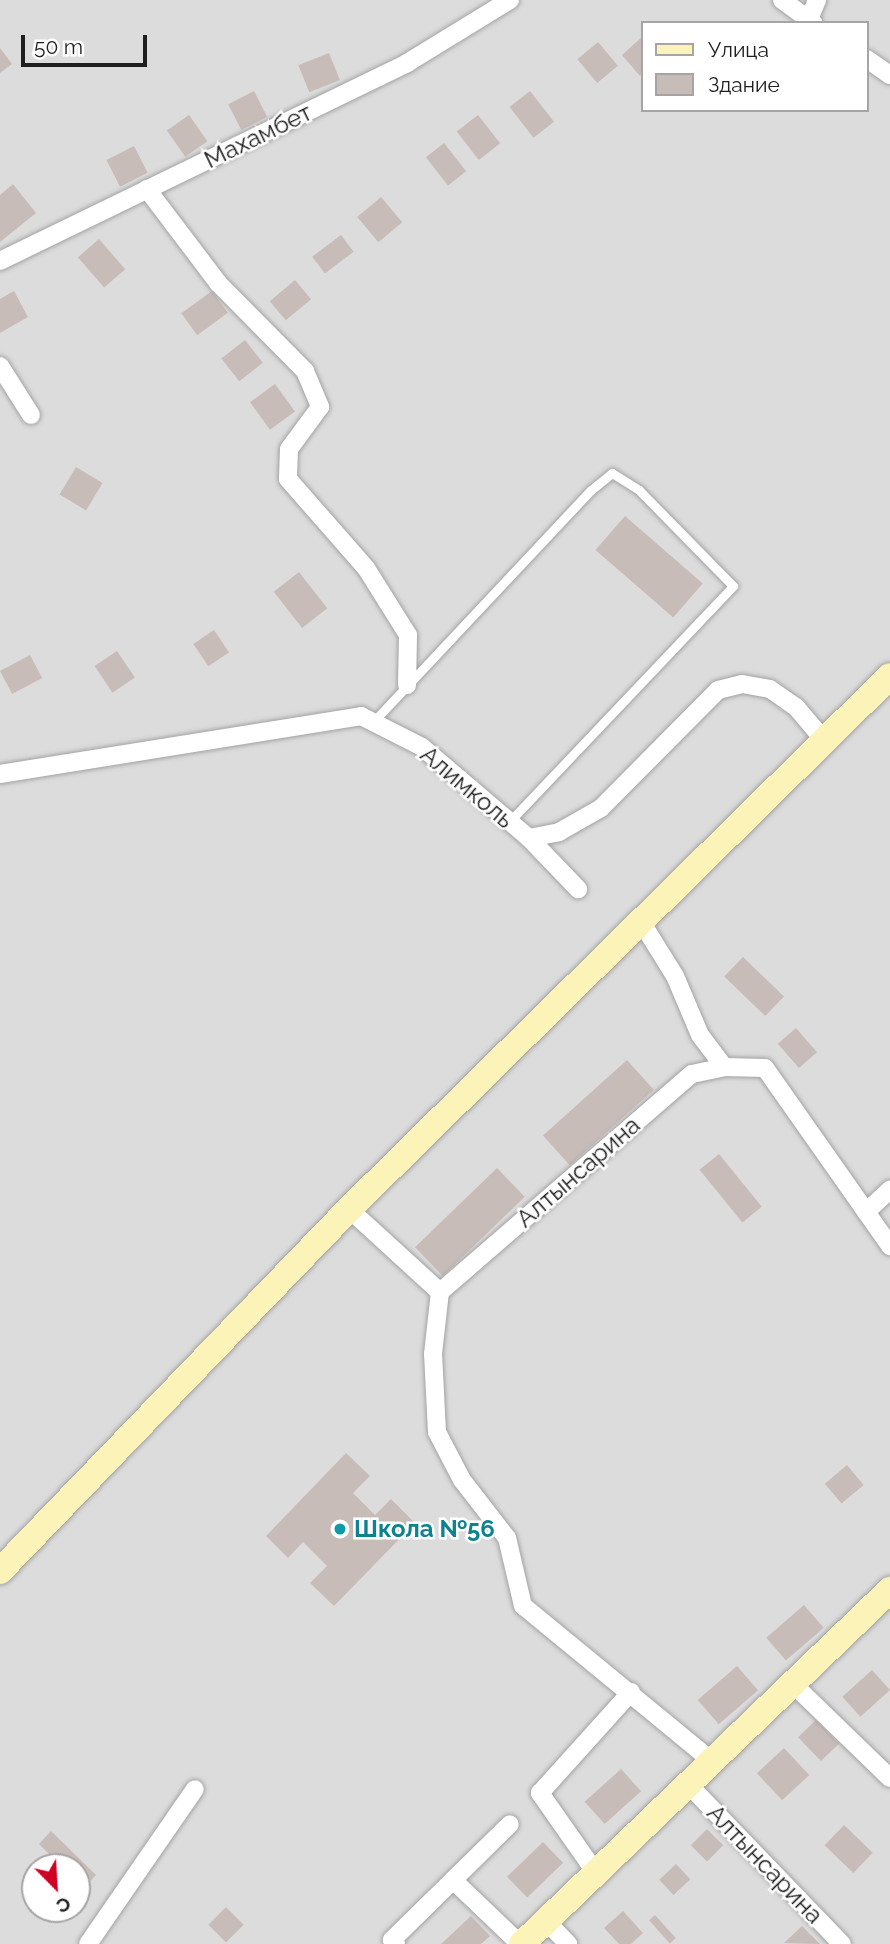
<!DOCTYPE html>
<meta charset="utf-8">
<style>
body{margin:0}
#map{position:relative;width:890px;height:1944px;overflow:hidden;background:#f0ebe5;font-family:Raleway,sans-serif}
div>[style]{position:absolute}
.residential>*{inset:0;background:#dddcdc}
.building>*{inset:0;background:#c8bcb8;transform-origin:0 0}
.roads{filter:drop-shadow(0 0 2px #a3a3a3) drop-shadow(0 0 2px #a3a3a3)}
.lane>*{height:9px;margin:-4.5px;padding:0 4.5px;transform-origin:4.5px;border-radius:4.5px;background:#fff}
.street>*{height:18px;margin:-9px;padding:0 9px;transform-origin:9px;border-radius:9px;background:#fff}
.secondary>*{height:26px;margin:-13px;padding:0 13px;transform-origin:13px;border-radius:13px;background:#fcf3b8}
.dots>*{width:19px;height:19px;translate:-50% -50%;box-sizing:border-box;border:4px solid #fff;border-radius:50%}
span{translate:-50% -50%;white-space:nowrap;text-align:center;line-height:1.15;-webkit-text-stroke:5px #fff;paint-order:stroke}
.street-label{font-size:24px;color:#1f1f1f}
.culture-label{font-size:24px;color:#0d838f;font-weight:700}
.left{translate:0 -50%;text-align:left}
.legend{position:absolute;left:641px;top:21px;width:228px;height:91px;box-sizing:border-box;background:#fff;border:2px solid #a5a5a5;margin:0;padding:9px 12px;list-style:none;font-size:21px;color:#1f1f1f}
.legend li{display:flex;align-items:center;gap:14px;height:35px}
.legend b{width:35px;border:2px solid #a5a5a5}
.north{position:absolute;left:21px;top:1853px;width:70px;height:70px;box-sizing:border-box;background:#fff;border:2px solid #a5a5a5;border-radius:50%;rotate:156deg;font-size:19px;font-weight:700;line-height:28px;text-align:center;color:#1f1f1f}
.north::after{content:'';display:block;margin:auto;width:24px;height:32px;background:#cf0024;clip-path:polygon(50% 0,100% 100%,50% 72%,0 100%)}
.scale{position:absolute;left:21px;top:35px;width:126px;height:32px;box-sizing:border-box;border:4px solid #1f1f1f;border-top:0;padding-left:9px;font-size:21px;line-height:24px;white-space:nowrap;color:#1f1f1f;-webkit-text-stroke:5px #fff;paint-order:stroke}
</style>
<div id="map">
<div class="residential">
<i style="clip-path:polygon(evenodd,0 0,890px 0,890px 1944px,0 1944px,0 0,643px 23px,867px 23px,867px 110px,643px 110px,643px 23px,0 0,35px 1867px,77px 1867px,77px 1909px,35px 1909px,35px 1867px)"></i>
</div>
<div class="building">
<i style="clip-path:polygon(643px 36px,643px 73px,640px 76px,622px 55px)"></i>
<i style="left:598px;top:42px;width:31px;height:27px;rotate:50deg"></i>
<i style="clip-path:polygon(0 48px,12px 64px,0 73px)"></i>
<i style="left:329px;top:53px;width:29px;height:33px;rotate:68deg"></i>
<i style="left:254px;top:91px;width:29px;height:29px;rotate:63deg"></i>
<i style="left:530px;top:91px;width:39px;height:26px;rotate:52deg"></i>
<i style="left:189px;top:115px;width:32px;height:27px;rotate:55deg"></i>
<i style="left:478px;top:115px;width:36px;height:27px;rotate:52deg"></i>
<i style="left:444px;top:143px;width:36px;height:23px;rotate:52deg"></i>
<i style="left:134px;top:146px;width:30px;height:31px;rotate:63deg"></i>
<i style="clip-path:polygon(13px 184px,36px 213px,0 242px,0 195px)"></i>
<i style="left:381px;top:197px;width:33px;height:31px;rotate:50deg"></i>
<i style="left:341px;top:235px;width:21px;height:36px;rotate:53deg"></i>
<i style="left:99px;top:239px;width:40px;height:28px;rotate:49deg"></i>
<i style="left:295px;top:280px;width:25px;height:33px;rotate:50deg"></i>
<i style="clip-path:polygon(14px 291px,28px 317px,0 333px,0 299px)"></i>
<i style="left:212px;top:291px;width:27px;height:38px;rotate:54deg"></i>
<i style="left:245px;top:340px;width:29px;height:30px;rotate:52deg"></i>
<i style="left:275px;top:384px;width:34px;height:31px;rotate:54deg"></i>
<i style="left:76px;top:467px;width:31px;height:32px;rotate:31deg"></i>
<i style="left:625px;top:516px;width:103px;height:45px;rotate:41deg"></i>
<i style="left:299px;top:572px;width:46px;height:32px;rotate:52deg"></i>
<i style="left:214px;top:630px;width:27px;height:25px;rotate:56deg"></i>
<i style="left:117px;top:651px;width:32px;height:27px;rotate:56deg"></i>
<i style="left:30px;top:655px;width:26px;height:34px;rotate:62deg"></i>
<i style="left:743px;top:957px;width:57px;height:27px;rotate:44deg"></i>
<i style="left:796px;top:1028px;width:32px;height:24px;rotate:49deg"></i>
<i style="left:627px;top:1060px;width:40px;height:113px;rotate:48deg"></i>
<i style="left:719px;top:1154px;width:68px;height:25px;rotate:51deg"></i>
<i style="left:497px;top:1168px;width:40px;height:114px;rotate:46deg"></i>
<i style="clip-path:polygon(346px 1453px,370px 1476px,353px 1493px,375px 1515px,391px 1499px,415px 1523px,334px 1606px,310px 1583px,327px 1566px,303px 1542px,288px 1558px,266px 1536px)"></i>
<i style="left:847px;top:1465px;width:26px;height:29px;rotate:50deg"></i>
<i style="left:804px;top:1605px;width:30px;height:50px;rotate:49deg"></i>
<i style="left:737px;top:1666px;width:32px;height:52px;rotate:49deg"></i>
<i style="left:872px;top:1670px;width:27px;height:40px;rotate:48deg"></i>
<i style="left:816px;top:1720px;width:33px;height:25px;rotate:46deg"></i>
<i style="left:784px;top:1748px;width:37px;height:37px;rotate:47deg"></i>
<i style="left:621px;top:1769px;width:30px;height:49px;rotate:48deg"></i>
<i style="left:844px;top:1825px;width:40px;height:28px;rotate:44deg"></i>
<i style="left:707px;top:1829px;width:23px;height:23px;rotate:45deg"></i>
<i style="clip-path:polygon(51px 1831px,96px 1875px,84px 1888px,77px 1867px,62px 1867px,39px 1844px)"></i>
<i style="left:543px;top:1842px;width:29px;height:50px;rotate:46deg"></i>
<i style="left:676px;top:1864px;width:21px;height:23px;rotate:47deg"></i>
<i style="left:226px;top:1907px;width:25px;height:25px;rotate:45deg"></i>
<i style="clip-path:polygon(623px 1911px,643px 1933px,631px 1944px,619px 1944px,604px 1928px)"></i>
<i style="left:655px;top:1915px;width:31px;height:8px;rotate:48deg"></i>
<i style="clip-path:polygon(471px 1916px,490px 1936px,481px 1944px,441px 1944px)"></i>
<i style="clip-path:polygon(802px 1926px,820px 1944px,784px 1943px)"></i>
</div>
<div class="roads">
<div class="lane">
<i style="left:373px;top:722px;width:318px;rotate:-46.8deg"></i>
<i style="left:591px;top:490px;width:27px;rotate:-39deg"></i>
<i style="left:612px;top:473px;width:32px;rotate:32deg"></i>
<i style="left:639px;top:490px;width:134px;rotate:45.6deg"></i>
<i style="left:733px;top:586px;width:325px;rotate:133.5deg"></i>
</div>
<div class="street">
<i style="left:782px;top:0;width:39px;rotate:36deg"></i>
<i style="left:809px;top:19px;width:21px;rotate:-67deg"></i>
<i style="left:867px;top:59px;width:28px;rotate:35deg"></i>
<i style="left:147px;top:189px;width:118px;rotate:52.9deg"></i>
<i style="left:218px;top:283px;width:124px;rotate:45.3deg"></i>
<i style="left:305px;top:371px;width:39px;rotate:67deg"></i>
<i style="left:320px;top:407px;width:52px;rotate:126.4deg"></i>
<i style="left:289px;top:449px;width:30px;rotate:92deg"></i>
<i style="left:288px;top:479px;width:118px;rotate:48.8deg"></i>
<i style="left:366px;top:568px;width:79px;rotate:57.9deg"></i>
<i style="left:408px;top:635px;width:50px;rotate:91.1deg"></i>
<i style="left:0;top:261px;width:453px;rotate:-25.9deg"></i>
<i style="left:407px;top:63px;width:121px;rotate:-31.5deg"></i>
<i style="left:0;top:366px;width:58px;rotate:57.7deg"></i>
<i style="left:0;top:774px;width:366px;rotate:-9.1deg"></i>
<i style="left:361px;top:716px;width:68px;rotate:26.9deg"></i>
<i style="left:422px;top:747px;width:140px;rotate:40.4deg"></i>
<i style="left:529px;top:838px;width:31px;rotate:-11deg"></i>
<i style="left:559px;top:832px;width:48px;rotate:-29.7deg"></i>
<i style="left:601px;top:808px;width:166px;rotate:-45.2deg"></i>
<i style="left:718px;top:690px;width:25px;rotate:-14deg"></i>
<i style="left:742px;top:684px;width:28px;rotate:10deg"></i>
<i style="left:770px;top:689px;width:32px;rotate:35deg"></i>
<i style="left:796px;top:707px;width:42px;rotate:49.8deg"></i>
<i style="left:529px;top:838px;width:71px;rotate:46.1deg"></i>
<i style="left:642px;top:923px;width:62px;rotate:58.1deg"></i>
<i style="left:675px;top:976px;width:64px;rotate:67deg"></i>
<i style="left:700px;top:1035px;width:40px;rotate:53deg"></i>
<i style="left:724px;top:1067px;width:41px;rotate:1.4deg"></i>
<i style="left:765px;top:1068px;width:218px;rotate:54.9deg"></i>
<i style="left:349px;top:1209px;width:123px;rotate:42.4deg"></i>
<i style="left:866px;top:1212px;width:33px;rotate:-43deg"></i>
<i style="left:793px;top:1684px;width:135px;rotate:44.1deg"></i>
<i style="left:712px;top:1761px;width:244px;rotate:-140.6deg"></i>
<i style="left:523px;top:1606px;width:70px;rotate:-103.2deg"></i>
<i style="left:507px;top:1538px;width:73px;rotate:-127.8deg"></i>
<i style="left:462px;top:1480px;width:54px;rotate:-117.5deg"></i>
<i style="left:437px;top:1432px;width:78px;rotate:-92.9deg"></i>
<i style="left:433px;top:1354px;width:62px;rotate:-83.6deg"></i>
<i style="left:440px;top:1292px;width:333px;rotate:-40.9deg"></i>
<i style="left:692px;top:1074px;width:33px;rotate:-12deg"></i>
<i style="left:688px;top:1784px;width:222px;rotate:46.1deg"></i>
<i style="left:596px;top:1873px;width:98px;rotate:-125deg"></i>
<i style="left:540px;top:1793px;width:136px;rotate:-48deg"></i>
<i style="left:453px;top:1880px;width:93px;rotate:43.7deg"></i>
<i style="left:546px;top:1921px;width:32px;rotate:46deg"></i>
<i style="left:88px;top:1944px;width:188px;rotate:-55.4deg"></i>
<i style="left:396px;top:1944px;width:6px;rotate:-135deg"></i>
<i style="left:392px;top:1940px;width:165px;rotate:-44.5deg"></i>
</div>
<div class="secondary">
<i style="left:0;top:1571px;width:503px;rotate:-46.05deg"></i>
<i style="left:349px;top:1209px;width:759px;rotate:-44.57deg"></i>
<i style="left:522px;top:1944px;width:511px;rotate:-43.89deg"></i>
</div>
</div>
<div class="dots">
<i style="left:340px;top:1529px;background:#0f9aa8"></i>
</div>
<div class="street-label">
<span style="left:258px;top:136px;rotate:-26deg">Махамбет</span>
<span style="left:467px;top:787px;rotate:40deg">Алимколь</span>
<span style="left:578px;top:1172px;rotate:-41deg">Алтынсарина</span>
<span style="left:765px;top:1864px;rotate:46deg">Алтынсарина</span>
</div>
<div class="culture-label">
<span class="left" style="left:354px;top:1529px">Школа №56</span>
</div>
<ul class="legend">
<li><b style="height:9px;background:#fcf3b8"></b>Улица</li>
<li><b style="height:19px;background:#c8bcb8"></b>Здание</li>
</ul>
<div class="north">С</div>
<div class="scale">50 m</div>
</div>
